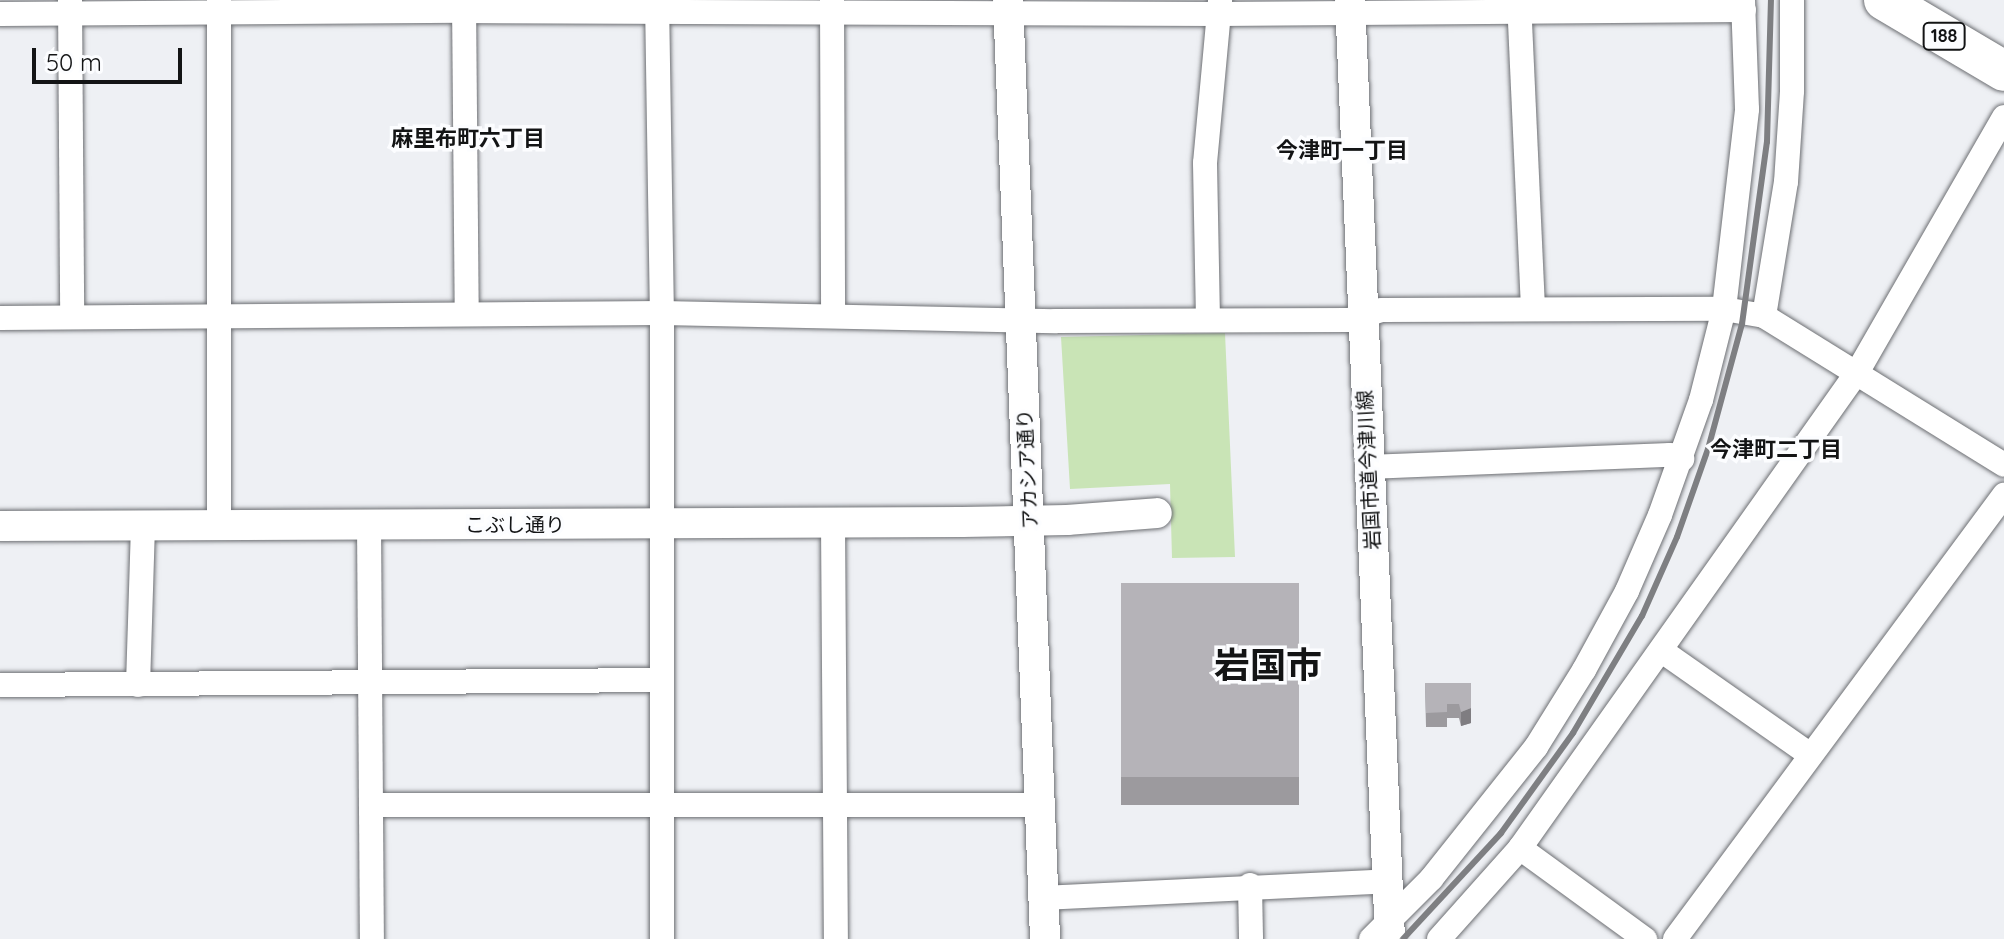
<!DOCTYPE html>
<meta charset="utf-8">
<style>
body{margin:0}
#map{position:relative;width:2004px;height:939px;overflow:hidden;background:#eef0f4;font-family:Quicksand,"Noto Sans JP",sans-serif}
div>[style]{position:absolute}
.green>*{inset:0;background:#c9e4b6}
.roads{filter:drop-shadow(0 0 2px #6d6f73) drop-shadow(0 0 2px #6d6f73)}
.minor>*{height:24px;margin:-12px;padding:0 12px;transform-origin:12px;border-radius:12px;background:#fff}
.tertiary>*{height:30px;margin:-15px;padding:0 15px;transform-origin:15px;border-radius:15px;background:#fff}
.trunk>*{height:40px;margin:-20px;padding:0 20px;transform-origin:20px;border-radius:20px;background:#fff}
.rail>*{height:6px;margin:-3px;padding:0 3px;transform-origin:3px;border-radius:3px;background:#7e7f82}
.wall>*{inset:0;background:#9c9a9e;transform-origin:0 0}
.shaded-wall>*{inset:0;background:#7f7d81}
.building>*{inset:0;background:#b5b3b8;transform-origin:0 0}
span{translate:-50% -50%;white-space:nowrap;text-align:center;line-height:1.15;-webkit-text-stroke:7px #fcfdff;paint-order:stroke}
.shield-label span{padding:2px 6px;background:#fcfdff;border:2px solid;border-radius:6px;-webkit-text-stroke-width:0}
.shield-label{font-size:18px;color:#131415;font-weight:700}
.street-label{font-size:20px;color:#131415}
.neighbourhood-label{font-size:22px;color:#131415;font-weight:700}
.town-label{font-size:36px;color:#131415;font-weight:700}
.scale{position:absolute;left:32px;top:48px;width:150px;height:36px;box-sizing:border-box;border:4px solid #131415;border-top:0;padding-left:10px;font-size:24px;line-height:28px;white-space:nowrap;color:#131415;-webkit-text-stroke:6px #fcfdff;paint-order:stroke}
</style>
<div id="map">
<div class="green">
<i style="clip-path:polygon(1225px 333px,1235px 557px,1172px 558px,1170px 484px,1070px 489px,1061px 337px)"></i>
</div>
<div class="roads">
<div class="minor">
<i style="left:70px;top:0;width:317px;rotate:89.6deg"></i>
<i style="left:219px;top:0;width:524px;rotate:90deg"></i>
<i style="left:464px;top:0;width:313px;rotate:89.5deg"></i>
<i style="left:657px;top:0;width:313px;rotate:89.1deg"></i>
<i style="left:662px;top:313px;width:626px;rotate:90deg"></i>
<i style="left:832px;top:0;width:315px;rotate:89.8deg"></i>
<i style="left:1519px;top:0;width:309px;rotate:87.4deg"></i>
<i style="left:0;top:14px;width:463px;rotate:-0.4deg"></i>
<i style="left:463px;top:11px;width:756px;rotate:0.23deg"></i>
<i style="left:1219px;top:14px;width:525px;rotate:-0.44deg"></i>
<i style="left:1764px;top:316px;width:136px;rotate:-80.7deg"></i>
<i style="left:1786px;top:182px;width:91px;rotate:-86.2deg"></i>
<i style="left:1792px;top:91px;width:91px;rotate:-90deg"></i>
<i style="left:0;top:318px;width:662px;rotate:-0.43deg"></i>
<i style="left:662px;top:313px;width:393px;rotate:1.2deg"></i>
<i style="left:1055px;top:321px;width:294px;rotate:-0.2deg"></i>
<i style="left:1349px;top:320px;width:34px;rotate:-17deg"></i>
<i style="left:1382px;top:310px;width:342px;rotate:-0.2deg"></i>
<i style="left:1724px;top:309px;width:41px;rotate:9.9deg"></i>
<i style="left:1764px;top:316px;width:282px;rotate:31.8deg"></i>
<i style="left:1208px;top:320px;width:157px;rotate:-91.1deg"></i>
<i style="left:1205px;top:163px;width:164px;rotate:-84.7deg"></i>
<i style="left:1368px;top:467px;width:302px;rotate:-2.3deg"></i>
<i style="left:1670px;top:455px;width:13px;rotate:18deg"></i>
<i style="left:369px;top:523px;width:416px;rotate:89.6deg"></i>
<i style="left:833px;top:523px;width:416px;rotate:89.6deg"></i>
<i style="left:1662px;top:651px;width:179px;rotate:35deg"></i>
<i style="left:0;top:685px;width:659px;rotate:-0.43deg"></i>
<i style="left:138px;top:685px;width:160px;rotate:-88.2deg"></i>
<i style="left:372px;top:805px;width:670px"></i>
<i style="left:1520px;top:848px;width:155px;rotate:36.1deg"></i>
<i style="left:1250px;top:885px;width:54px;rotate:88.9deg"></i>
<i style="left:1044px;top:898px;width:343px;rotate:-2.8deg"></i>
<i style="left:1371px;top:939px;width:85px;rotate:-45deg"></i>
<i style="left:1431px;top:879px;width:169px;rotate:-51.5deg"></i>
<i style="left:1536px;top:747px;width:91px;rotate:-58.1deg"></i>
<i style="left:1584px;top:670px;width:90px;rotate:-61.4deg"></i>
<i style="left:1627px;top:591px;width:83px;rotate:-66.5deg"></i>
<i style="left:1660px;top:515px;width:122px;rotate:-70.4deg"></i>
<i style="left:1701px;top:400px;width:94px;rotate:-75.8deg"></i>
<i style="left:1724px;top:309px;width:201px;rotate:-83.4deg"></i>
<i style="left:1747px;top:109px;width:109px;rotate:-92.1deg"></i>
<i style="left:1439px;top:939px;width:122px;rotate:-48.3deg"></i>
<i style="left:1520px;top:848px;width:585px;rotate:-54.68deg"></i>
<i style="left:1858px;top:371px;width:293px;rotate:-60.1deg"></i>
<i style="left:1675px;top:939px;width:553px;rotate:-53.46deg"></i>
</div>
<div class="tertiary">
<i style="left:1008px;top:0;width:940px;rotate:87.74deg"></i>
<i style="left:1350px;top:0;width:940px;rotate:87.56deg"></i>
<i style="left:0;top:526px;width:962px;rotate:-0.24deg"></i>
<i style="left:962px;top:522px;width:105px;rotate:-1.1deg"></i>
<i style="left:1067px;top:520px;width:90px;rotate:-4.4deg"></i>
</div>
<div class="trunk">
<i style="left:1884px;top:0;width:139px;rotate:30.6deg"></i>
</div>
</div>
<div class="rail">
<i style="left:1403px;top:939px;width:144px;rotate:-47.2deg"></i>
<i style="left:1501px;top:833px;width:123px;rotate:-54.2deg"></i>
<i style="left:1573px;top:733px;width:136px;rotate:-59.5deg"></i>
<i style="left:1642px;top:616px;width:86px;rotate:-66.1deg"></i>
<i style="left:1677px;top:537px;width:93px;rotate:-70.6deg"></i>
<i style="left:1708px;top:449px;width:130px;rotate:-74.8deg"></i>
<i style="left:1742px;top:324px;width:184px;rotate:-82.2deg"></i>
<i style="left:1767px;top:142px;width:142px;rotate:-88.4deg"></i>
</div>
<div class="wall">
<i style="left:1299px;top:583px;width:222px;height:178px;rotate:90deg"></i>
<i style="clip-path:polygon(1425px 683px,1471px 683px,1471px 723px,1461px 726px,1459px 718px,1447px 718px,1447px 727px,1426px 727px)"></i>
</div>
<div class="shaded-wall">
<i style="clip-path:polygon(1471px 708px,1471px 723px,1461px 726px,1461px 712px)"></i>
</div>
<div class="building">
<i style="left:1299px;top:583px;width:194px;height:178px;rotate:90deg"></i>
<i style="clip-path:polygon(1425px 683px,1471px 683px,1471px 708px,1461px 712px,1459px 704px,1447px 704px,1447px 712px,1426px 713px)"></i>
</div>
<div class="shield-label">
<span style="left:1944px;top:36px">188</span>
</div>
<div class="street-label">
<span style="left:1027px;top:469px;rotate:-93deg">アカシア通り</span>
<span style="left:1368px;top:470px;rotate:-93deg">岩国市道今津川線</span>
<span style="left:515px;top:524px">こぶし通り</span>
</div>
<div class="neighbourhood-label">
<span style="left:468px;top:139px">麻里布町六丁目</span>
<span style="left:1342px;top:151px">今津町一丁目</span>
<span style="left:1776px;top:450px">今津町二丁目</span>
</div>
<div class="town-label">
<span style="left:1268px;top:665px">岩国市</span>
</div>
<div class="scale">50 m</div>
</div>
